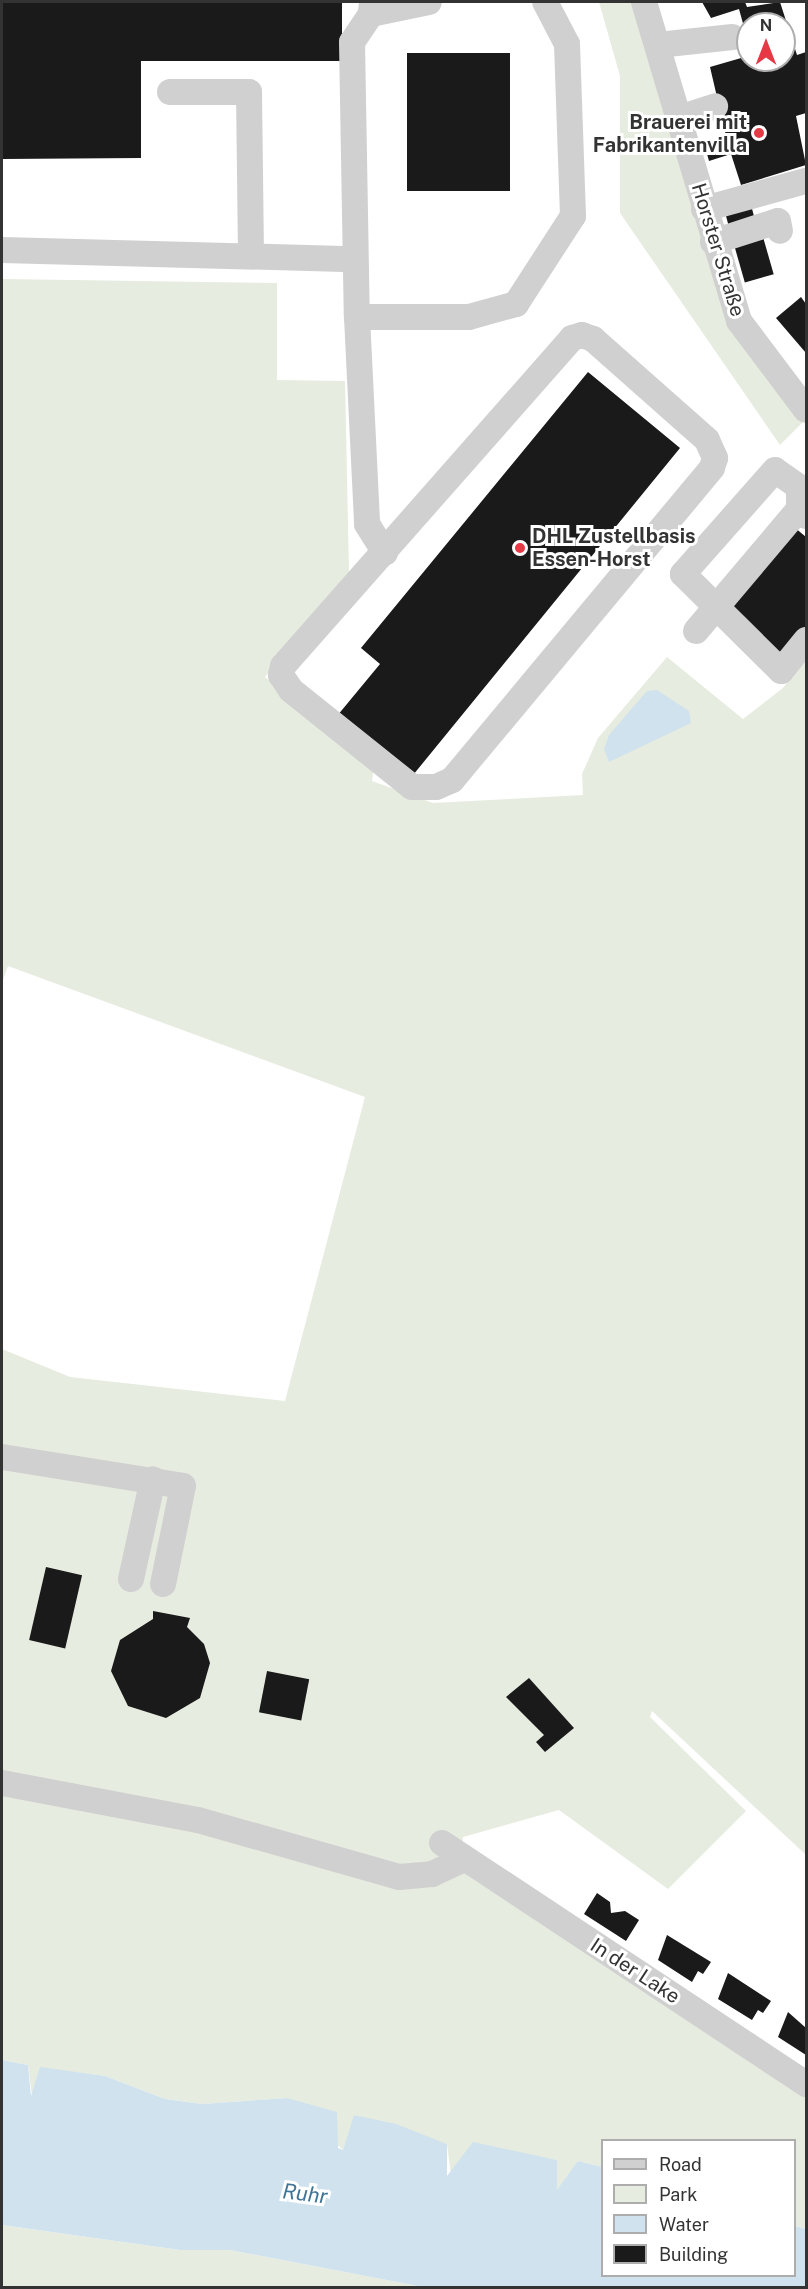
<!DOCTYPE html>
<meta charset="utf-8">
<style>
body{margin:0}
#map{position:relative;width:808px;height:2289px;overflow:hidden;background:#fff;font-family:"Public Sans",sans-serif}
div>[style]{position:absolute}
.green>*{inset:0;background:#e6ecdf}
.water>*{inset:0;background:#cfe2ee}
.building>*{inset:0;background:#1a1a1a;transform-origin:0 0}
.minor>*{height:26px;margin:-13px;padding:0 13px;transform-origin:13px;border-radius:13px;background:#d0d0d0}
.dots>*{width:16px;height:16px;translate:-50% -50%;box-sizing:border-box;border:3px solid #fff;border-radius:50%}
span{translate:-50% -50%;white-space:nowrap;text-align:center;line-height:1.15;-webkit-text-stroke:6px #fff;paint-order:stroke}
.poi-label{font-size:20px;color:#333;font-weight:700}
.right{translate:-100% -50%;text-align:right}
.left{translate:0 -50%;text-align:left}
.street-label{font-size:20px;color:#333}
.water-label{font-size:21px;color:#3f7597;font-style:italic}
.frame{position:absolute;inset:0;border:3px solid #333;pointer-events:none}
.legend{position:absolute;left:601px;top:2139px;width:195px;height:138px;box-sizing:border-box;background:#fff;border:2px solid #adadad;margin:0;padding:8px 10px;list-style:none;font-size:18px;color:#333}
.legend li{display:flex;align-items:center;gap:12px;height:30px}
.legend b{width:30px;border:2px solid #adadad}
.north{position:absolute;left:736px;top:12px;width:60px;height:60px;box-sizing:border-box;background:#fff;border:2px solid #adadad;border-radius:50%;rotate:0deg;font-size:16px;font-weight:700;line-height:24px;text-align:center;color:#333}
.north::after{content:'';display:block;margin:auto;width:21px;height:27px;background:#e63946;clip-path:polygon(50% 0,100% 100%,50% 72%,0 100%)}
</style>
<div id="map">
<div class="green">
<i style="clip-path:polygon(599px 2px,637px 2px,720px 274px,806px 419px,780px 445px,620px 213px,620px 76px)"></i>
<i style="clip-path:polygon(2px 279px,277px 283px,277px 380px,345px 381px,349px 573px,265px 677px,374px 767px,372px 781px,433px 803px,583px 795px,582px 774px,598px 738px,667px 657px,743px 719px,783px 688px,806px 659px,806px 1855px,652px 1711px,650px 1717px,746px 1811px,668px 1889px,559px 1810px,463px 1837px,461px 1852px,806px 2088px,806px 2229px,795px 2226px,794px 2140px,602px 2140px,602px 2167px,578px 2161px,562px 2191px,557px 2190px,557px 2160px,523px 2154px,451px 2176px,447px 2144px,355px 2115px,343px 2150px,287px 2098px,202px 2104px,165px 2099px,105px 2076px,40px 2068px,32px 2096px,28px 2065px,2px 2060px,2px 1349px,70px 1377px,285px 1401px,365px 1097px,8px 966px,2px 983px)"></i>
<i style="clip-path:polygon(2px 2225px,180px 2250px,230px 2250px,423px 2287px,2px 2288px)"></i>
</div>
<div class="water">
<i style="clip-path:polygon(657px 690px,689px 711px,691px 723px,609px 762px,604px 749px,609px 735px,647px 691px)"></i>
<i style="clip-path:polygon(2px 2060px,28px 2065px,31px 2096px,40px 2067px,105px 2076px,165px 2099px,202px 2104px,287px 2098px,337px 2112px,338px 2148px,343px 2150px,354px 2115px,396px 2124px,447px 2144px,447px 2176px,473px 2142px,557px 2160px,557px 2190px,578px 2161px,602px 2167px,602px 2276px,794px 2276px,795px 2226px,806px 2229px,806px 2287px,423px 2287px,230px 2250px,180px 2250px,2px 2225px)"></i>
</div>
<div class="building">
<i style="clip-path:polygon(2px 2px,342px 2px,342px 61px,141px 61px,141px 158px,2px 159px)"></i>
<i style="clip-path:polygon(702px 2px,745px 2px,747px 7px,780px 2px,797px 55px,806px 52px,806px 113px,796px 116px,806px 165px,741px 185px,731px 154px,709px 161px,705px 147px,727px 140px,710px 67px,748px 56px,748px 60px,784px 60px,784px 24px,748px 24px,747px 38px,739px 9px,711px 18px)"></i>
<i style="left:510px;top:53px;width:138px;height:103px;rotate:90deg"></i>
<i style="left:751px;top:205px;width:20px;height:27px;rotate:75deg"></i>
<i style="left:761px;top:230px;width:46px;height:30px;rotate:74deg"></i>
<i style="clip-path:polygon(801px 297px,806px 304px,806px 353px,776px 318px)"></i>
<i style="clip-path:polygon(588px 372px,680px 448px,409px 780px,337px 716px,380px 664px,361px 648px)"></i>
<i style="clip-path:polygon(794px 527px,806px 537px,806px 626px,782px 655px,726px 608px)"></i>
<i style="left:46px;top:1567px;width:37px;height:75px;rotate:13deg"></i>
<i style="clip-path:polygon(153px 1611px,190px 1618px,187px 1627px,204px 1644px,210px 1663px,200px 1698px,166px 1718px,128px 1706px,111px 1671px,120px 1640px,153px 1619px)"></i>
<i style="left:267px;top:1671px;width:43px;height:42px;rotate:11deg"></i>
<i style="clip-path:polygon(529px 1678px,574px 1728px,545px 1752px,536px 1742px,544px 1735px,506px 1697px)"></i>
<i style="clip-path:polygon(597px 1893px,610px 1902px,611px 1913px,625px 1911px,639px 1920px,626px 1941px,584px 1914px)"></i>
<i style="clip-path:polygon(667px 1935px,711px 1962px,703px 1974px,698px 1971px,692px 1982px,658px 1960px)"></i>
<i style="clip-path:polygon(728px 1973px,771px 2001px,763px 2013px,758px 2010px,752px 2020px,718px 1999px)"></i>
<i style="clip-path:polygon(788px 2012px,806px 2028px,806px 2055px,778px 2037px)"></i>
</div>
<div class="minor">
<i style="left:372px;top:2px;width:12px;rotate:95deg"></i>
<i style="left:371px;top:14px;width:34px;rotate:124deg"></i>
<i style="left:352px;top:42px;width:275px;rotate:89deg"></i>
<i style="left:357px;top:317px;width:112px"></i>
<i style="left:469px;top:317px;width:49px;rotate:-15.5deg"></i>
<i style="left:516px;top:304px;width:105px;rotate:-57.1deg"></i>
<i style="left:573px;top:216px;width:172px;rotate:-92deg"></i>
<i style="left:567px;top:44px;width:47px;rotate:-117.6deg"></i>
<i style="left:644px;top:2px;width:333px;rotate:73.4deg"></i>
<i style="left:739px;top:321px;width:111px;rotate:53deg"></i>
<i style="left:371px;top:14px;width:59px;rotate:-11.7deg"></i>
<i style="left:658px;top:45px;width:75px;rotate:-6.1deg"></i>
<i style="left:170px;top:92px;width:79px"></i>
<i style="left:249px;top:92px;width:164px;rotate:89.3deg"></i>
<i style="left:679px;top:118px;width:38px;rotate:-18deg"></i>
<i style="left:704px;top:209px;width:106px;rotate:-15.4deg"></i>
<i style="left:713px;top:242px;width:68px;rotate:-17.9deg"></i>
<i style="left:778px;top:221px;width:10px;rotate:79deg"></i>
<i style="left:2px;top:250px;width:351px;rotate:1.5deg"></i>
<i style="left:357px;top:317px;width:207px;rotate:87.2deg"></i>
<i style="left:367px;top:524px;width:34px;rotate:58deg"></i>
<i style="left:582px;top:335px;width:12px;rotate:20deg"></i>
<i style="left:593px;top:339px;width:152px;rotate:41.5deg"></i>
<i style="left:707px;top:440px;width:20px;rotate:66deg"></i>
<i style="left:715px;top:458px;width:10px;rotate:107deg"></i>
<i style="left:712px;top:468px;width:406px;rotate:129.8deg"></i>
<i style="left:452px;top:780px;width:17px;rotate:156deg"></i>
<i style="left:436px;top:787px;width:24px;rotate:180deg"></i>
<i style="left:412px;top:787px;width:155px;rotate:-141.3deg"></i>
<i style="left:291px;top:690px;width:18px;rotate:-124deg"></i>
<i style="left:281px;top:675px;width:9px;rotate:-77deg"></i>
<i style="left:283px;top:666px;width:437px;rotate:-48.6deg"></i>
<i style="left:572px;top:338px;width:10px;rotate:-17deg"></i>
<i style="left:799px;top:509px;width:22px;rotate:-90deg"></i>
<i style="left:799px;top:487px;width:29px;rotate:-145deg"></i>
<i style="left:775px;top:470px;width:139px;rotate:131.5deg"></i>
<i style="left:683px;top:574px;width:138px;rotate:44.7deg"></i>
<i style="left:781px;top:671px;width:40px;rotate:-51deg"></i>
<i style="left:696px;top:631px;width:160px;rotate:-49.8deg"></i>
<i style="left:799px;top:509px;width:10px;rotate:45deg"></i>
<i style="left:2px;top:1457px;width:183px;rotate:9.1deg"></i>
<i style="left:183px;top:1486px;width:100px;rotate:101.5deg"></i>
<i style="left:131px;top:1579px;width:102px;rotate:-77.6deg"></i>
<i style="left:2px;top:1783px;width:199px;rotate:10.7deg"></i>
<i style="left:198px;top:1820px;width:209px;rotate:15.8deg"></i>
<i style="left:399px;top:1877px;width:33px;rotate:-5deg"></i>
<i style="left:432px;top:1874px;width:35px;rotate:-25deg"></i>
<i style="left:442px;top:1843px;width:437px;rotate:33.5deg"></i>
</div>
<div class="dots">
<i style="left:759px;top:133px;background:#e63946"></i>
<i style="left:520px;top:548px;background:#e63946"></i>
</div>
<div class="poi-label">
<span class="right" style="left:747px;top:134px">Brauerei mit<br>Fabrikantenvilla</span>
<span class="left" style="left:532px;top:548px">DHL Zustellbasis<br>Essen-Horst</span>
</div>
<div class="street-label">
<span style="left:718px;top:250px;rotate:73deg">Horster Straße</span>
<span style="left:635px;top:1971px;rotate:33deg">In der Lake</span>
</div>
<div class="water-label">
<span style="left:305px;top:2194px;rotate:7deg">Ruhr</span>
</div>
<div class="frame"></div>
<ul class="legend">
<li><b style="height:8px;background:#d0d0d0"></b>Road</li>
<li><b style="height:16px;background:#e6ecdf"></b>Park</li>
<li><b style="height:16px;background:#cfe2ee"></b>Water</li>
<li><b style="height:16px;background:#1a1a1a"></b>Building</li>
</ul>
<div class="north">N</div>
</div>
